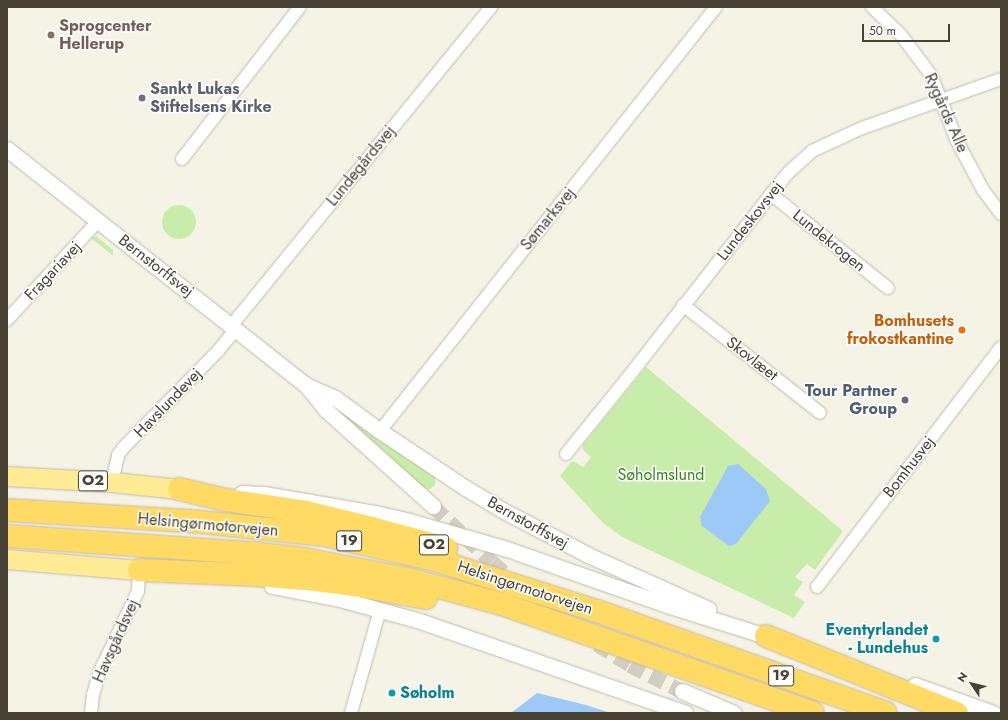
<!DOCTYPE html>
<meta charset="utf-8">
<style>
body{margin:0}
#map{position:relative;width:1008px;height:720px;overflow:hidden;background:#f5f2e6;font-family:Jost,sans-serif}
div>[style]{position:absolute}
.green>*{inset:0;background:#c8edaa}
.round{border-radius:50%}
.water>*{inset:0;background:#9cc9f7}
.tertiary-tunnel>*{height:15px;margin-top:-7.5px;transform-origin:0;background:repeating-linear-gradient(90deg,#d2cfc2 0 15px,transparent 0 23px)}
.roads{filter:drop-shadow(0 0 1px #c1bba7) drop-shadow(0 0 1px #c1bba7)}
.minor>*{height:12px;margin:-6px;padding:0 6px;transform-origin:6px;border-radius:6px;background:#fff}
.tertiary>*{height:15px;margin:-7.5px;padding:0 7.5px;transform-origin:7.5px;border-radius:7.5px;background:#fff}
.primary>*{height:19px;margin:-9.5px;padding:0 9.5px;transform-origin:9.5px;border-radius:9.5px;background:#ffeb94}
.motorway>*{height:22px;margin:-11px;padding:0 11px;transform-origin:11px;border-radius:11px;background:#ffdb66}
.dots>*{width:11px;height:11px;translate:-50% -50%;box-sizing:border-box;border:2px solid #fff;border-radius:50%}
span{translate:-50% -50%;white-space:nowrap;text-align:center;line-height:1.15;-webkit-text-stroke:3px #fff;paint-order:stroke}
.shield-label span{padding:1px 3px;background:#fff;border:1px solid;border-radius:3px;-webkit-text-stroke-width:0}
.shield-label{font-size:15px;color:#484234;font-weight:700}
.education-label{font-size:16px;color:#785e54;font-weight:700}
.left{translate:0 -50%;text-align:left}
.worship-label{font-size:16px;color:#5b616d;font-weight:700}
.street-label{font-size:16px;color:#484234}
.food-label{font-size:16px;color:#c56008;font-weight:700}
.right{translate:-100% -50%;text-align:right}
.service-label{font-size:16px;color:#4e5e75;font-weight:700}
.park-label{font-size:16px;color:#3c8022}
.culture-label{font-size:16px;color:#0d838f;font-weight:700}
.frame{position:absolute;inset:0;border:8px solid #484234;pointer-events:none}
.north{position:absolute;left:952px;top:664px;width:40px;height:40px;-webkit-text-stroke:3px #fff;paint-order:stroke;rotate:305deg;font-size:11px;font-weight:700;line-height:16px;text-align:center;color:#484234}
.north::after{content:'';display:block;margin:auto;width:14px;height:18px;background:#484234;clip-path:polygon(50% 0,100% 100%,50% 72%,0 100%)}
.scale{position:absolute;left:862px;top:24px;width:88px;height:18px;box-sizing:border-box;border:2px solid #484234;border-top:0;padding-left:5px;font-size:12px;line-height:14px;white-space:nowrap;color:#484234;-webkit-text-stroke:3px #fff;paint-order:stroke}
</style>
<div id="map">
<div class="green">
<i class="round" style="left:162px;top:205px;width:34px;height:34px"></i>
<i style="clip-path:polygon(96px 236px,113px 250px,113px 256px,91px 238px)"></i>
<i style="clip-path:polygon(646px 367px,843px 531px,815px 570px,807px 564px,795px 577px,803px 582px,794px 595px,805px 602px,794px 618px,622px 537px,603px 523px,560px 476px,571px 462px,575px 462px,583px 467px,591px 457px,583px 450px,583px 445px)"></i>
<i style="clip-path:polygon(331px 404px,435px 477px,435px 485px,430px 489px,424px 488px,330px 405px)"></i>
</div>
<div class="water">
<i style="clip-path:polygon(738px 464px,766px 489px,770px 501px,736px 544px,729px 546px,702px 526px,700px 517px,728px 466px)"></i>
<i style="clip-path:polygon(537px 693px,586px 705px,611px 713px,511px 713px)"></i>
</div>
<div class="tertiary-tunnel">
<i style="left:433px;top:506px;width:81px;rotate:43.5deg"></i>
<i style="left:492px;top:562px;width:87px;rotate:40.8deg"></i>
<i style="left:597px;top:644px;width:39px;rotate:32deg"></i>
<i style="left:630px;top:665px;width:58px;rotate:26.6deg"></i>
</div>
<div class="roads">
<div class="minor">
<i style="left:872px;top:7px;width:40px;rotate:44deg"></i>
<i style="left:901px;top:35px;width:50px;rotate:53.1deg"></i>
<i style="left:931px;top:75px;width:71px;rotate:68.5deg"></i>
<i style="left:957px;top:141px;width:55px;rotate:62deg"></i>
<i style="left:983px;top:190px;width:30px;rotate:53deg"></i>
<i style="left:182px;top:159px;width:192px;rotate:-52.2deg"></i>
<i style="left:771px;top:194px;width:150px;rotate:38.8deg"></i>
<i style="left:683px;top:305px;width:174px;rotate:38.2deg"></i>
<i style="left:7px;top:320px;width:134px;rotate:-47.4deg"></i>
<i style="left:231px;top:326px;width:412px;rotate:-50.8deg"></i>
<i style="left:380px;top:431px;width:541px;rotate:-51.6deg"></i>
<i style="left:566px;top:454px;width:100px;rotate:-51.1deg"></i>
<i style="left:629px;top:376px;width:231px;rotate:-52deg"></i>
<i style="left:771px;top:194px;width:28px;rotate:-51deg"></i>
<i style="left:789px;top:172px;width:31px;rotate:-42deg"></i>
<i style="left:812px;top:151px;width:55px;rotate:-24.7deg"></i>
<i style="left:862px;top:128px;width:147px;rotate:-19.4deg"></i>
<i style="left:112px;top:482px;width:28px;rotate:-77deg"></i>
<i style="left:118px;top:455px;width:9px;rotate:-54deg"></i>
<i style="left:123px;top:448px;width:136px;rotate:-45.6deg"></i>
<i style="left:218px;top:351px;width:28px;rotate:-51deg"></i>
<i style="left:817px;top:587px;width:302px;rotate:-52.5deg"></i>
<i style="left:91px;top:713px;width:18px;rotate:-84deg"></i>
<i style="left:93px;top:695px;width:25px;rotate:-74deg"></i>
<i style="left:100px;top:671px;width:89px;rotate:-64.6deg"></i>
<i style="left:138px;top:591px;width:21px;rotate:-87deg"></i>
<i style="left:351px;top:713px;width:107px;rotate:-74.3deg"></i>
</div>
<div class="tertiary">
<i style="left:7px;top:149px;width:380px;rotate:38.3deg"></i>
<i style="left:305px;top:384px;width:33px;rotate:51deg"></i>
<i style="left:326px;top:410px;width:144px;rotate:41.9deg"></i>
<i style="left:308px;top:386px;width:30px;rotate:24deg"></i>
<i style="left:335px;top:398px;width:56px;rotate:36.3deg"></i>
<i style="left:380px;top:431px;width:101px;rotate:33.7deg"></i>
<i style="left:464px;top:487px;width:47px;rotate:31deg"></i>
<i style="left:504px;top:511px;width:95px;rotate:27.6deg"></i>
<i style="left:588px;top:555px;width:132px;rotate:24.2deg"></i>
<i style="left:242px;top:493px;width:22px;rotate:3deg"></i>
<i style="left:264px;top:494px;width:113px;rotate:9.7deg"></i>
<i style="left:375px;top:513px;width:35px;rotate:13deg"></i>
<i style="left:409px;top:521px;width:102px;rotate:15.9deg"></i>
<i style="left:507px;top:549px;width:173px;rotate:19.3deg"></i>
<i style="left:670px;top:606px;width:110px;rotate:17.4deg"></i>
<i style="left:272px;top:586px;width:69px;rotate:10.8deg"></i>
<i style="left:340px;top:599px;width:80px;rotate:15.3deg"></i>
<i style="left:417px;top:620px;width:284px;rotate:19.1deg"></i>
<i style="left:915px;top:685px;width:83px;rotate:19.7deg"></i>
<i style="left:682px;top:691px;width:56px;rotate:22.9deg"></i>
</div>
<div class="primary">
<i style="left:7px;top:476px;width:105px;rotate:3.3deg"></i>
<i style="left:112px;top:482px;width:67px;rotate:6deg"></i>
<i style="left:7px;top:559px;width:132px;rotate:4.8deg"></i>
</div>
<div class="motorway">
<i style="left:179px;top:489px;width:48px;rotate:13.2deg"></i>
<i style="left:226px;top:500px;width:81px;rotate:8.5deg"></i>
<i style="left:306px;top:512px;width:68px;rotate:13.6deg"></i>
<i style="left:372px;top:528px;width:77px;rotate:15.1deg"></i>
<i style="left:7px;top:510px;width:194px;rotate:3.5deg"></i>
<i style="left:201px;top:522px;width:124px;rotate:6deg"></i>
<i style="left:324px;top:535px;width:114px;rotate:12.7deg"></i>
<i style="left:435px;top:560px;width:170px;rotate:17.5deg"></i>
<i style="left:597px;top:611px;width:306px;rotate:19.4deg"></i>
<i style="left:7px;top:536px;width:246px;rotate:4deg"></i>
<i style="left:252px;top:553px;width:52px;rotate:6.6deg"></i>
<i style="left:304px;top:559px;width:107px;rotate:10.8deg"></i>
<i style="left:409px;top:579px;width:99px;rotate:15.2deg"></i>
<i style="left:505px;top:605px;width:326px;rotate:19.3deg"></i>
<i style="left:139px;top:570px;width:117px;rotate:2.4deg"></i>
<i style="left:256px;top:575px;width:61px;rotate:4.7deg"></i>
<i style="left:317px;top:580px;width:37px;rotate:8deg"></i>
<i style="left:354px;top:585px;width:73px;rotate:10.2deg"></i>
<i style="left:766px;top:636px;width:206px;rotate:22deg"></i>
</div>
</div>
<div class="dots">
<i style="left:51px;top:35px;background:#8d6e63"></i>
<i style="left:142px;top:98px;background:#6b7280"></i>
<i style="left:962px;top:330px;background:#e8710a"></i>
<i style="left:905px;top:400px;background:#5c6f8a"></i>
<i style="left:936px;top:639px;background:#0f9aa8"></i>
<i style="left:392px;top:693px;background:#0f9aa8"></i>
</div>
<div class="shield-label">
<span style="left:93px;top:481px">O2</span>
<span style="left:349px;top:541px">19</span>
<span style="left:434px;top:545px">O2</span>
<span style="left:781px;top:676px">19</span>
</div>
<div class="education-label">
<span class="left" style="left:59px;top:35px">Sprogcenter<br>Hellerup</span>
</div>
<div class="worship-label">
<span class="left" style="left:150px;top:98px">Sankt Lukas<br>Stiftelsens Kirke</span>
</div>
<div class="street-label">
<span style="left:946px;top:113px;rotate:66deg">Rygårds Alle</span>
<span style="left:361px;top:166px;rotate:-51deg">Lundegårdsvej</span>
<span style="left:548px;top:219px;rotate:-51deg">Sømarksvej</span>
<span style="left:750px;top:221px;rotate:-52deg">Lundeskovsvej</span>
<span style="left:829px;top:241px;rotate:39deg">Lundekrogen</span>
<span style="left:156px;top:266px;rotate:38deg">Bernstorffsvej</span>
<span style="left:53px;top:271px;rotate:-47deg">Fragariavej</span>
<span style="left:752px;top:359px;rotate:38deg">Skovlæet</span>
<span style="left:168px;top:403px;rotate:-46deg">Havslundevej</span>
<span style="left:909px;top:467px;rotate:-52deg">Bomhusvej</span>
<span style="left:528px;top:523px;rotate:29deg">Bernstorffsvej</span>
<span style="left:208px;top:525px;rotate:5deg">Helsingørmotorvejen</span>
<span style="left:525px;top:588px;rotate:18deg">Helsingørmotorvejen</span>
<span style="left:116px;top:641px;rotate:-66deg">Havsgårdsvej</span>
</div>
<div class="food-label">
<span class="right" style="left:954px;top:330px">Bomhusets<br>frokostkantine</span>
</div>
<div class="service-label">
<span class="right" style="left:897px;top:400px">Tour Partner<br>Group</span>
</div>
<div class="park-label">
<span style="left:661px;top:475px">Søholmslund</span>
</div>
<div class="culture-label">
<span class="right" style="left:928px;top:639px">Eventyrlandet<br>- Lundehus</span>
<span class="left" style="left:400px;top:693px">Søholm</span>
</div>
<div class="frame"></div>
<div class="north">N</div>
<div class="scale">50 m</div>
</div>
